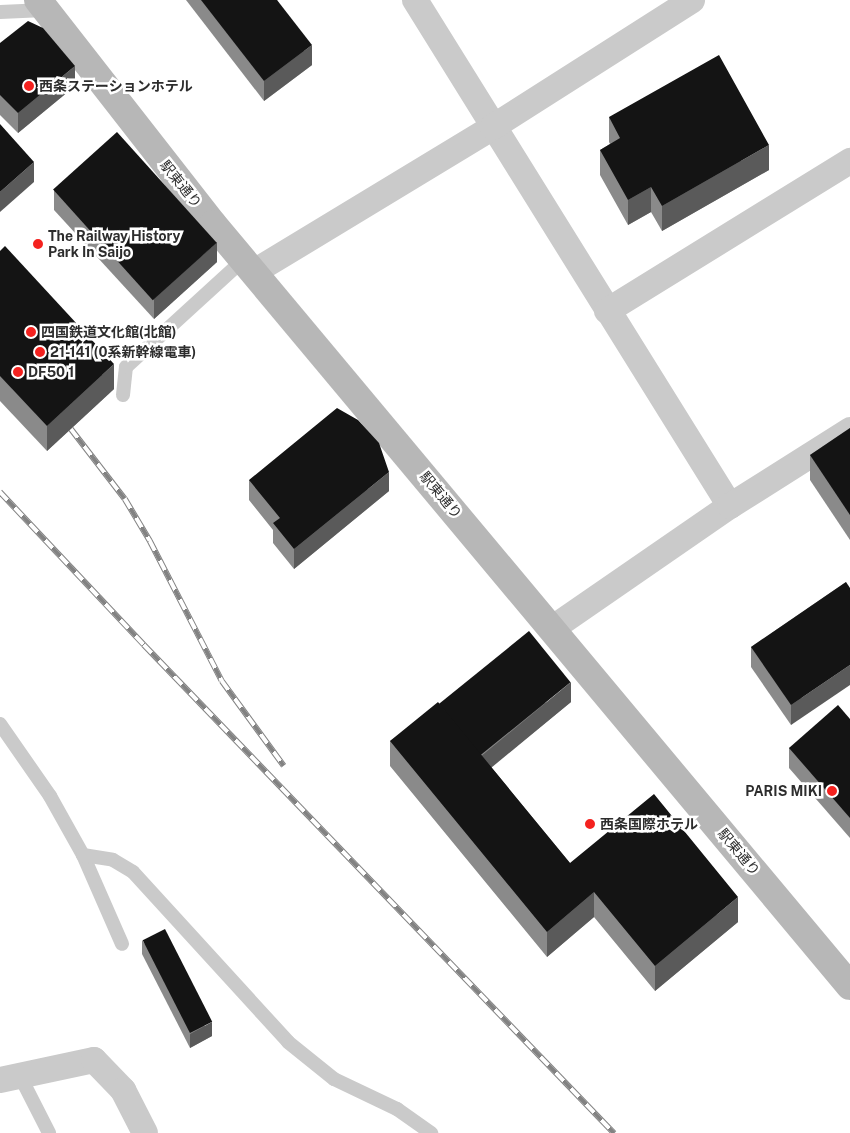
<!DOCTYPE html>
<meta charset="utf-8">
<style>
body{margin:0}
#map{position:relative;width:850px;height:1133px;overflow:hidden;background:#fff;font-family:"Public Sans","Noto Sans JP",sans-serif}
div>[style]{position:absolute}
.lane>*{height:14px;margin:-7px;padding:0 7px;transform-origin:7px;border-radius:7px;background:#cacaca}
.street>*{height:26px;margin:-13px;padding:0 13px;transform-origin:13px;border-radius:13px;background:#cacaca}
.secondary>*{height:28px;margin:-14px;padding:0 14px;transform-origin:14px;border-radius:14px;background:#b7b7b7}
.rail>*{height:5.5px;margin-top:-2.75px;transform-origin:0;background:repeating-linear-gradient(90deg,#fff 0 11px,#828282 0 22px);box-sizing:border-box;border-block:1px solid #828282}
.wall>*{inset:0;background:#8a8a8a}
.shaded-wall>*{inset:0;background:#5a5a5a}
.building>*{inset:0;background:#141414;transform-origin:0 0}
.dots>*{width:14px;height:14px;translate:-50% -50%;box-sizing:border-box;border:2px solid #fff;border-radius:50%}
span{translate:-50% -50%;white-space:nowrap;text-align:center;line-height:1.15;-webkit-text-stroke:5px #fff;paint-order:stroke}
.poi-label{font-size:14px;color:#2d2d2d;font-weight:700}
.left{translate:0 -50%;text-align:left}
.right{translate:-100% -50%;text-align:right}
.street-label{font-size:14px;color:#2d2d2d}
</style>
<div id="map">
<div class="lane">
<i style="left:0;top:12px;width:45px;rotate:-2.5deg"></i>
<i style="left:123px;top:395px;width:28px;rotate:-84deg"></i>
<i style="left:126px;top:367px;width:159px;rotate:-42.4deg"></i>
<i style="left:0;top:724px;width:88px;rotate:55.2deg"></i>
<i style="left:50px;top:796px;width:68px;rotate:60.8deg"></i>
<i style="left:83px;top:855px;width:97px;rotate:66.3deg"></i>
<i style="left:83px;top:855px;width:30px;rotate:9deg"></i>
<i style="left:113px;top:860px;width:23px;rotate:31deg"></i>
<i style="left:133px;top:872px;width:230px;rotate:47.6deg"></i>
<i style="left:288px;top:1042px;width:59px;rotate:38.8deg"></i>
<i style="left:334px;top:1079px;width:70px;rotate:25.5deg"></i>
<i style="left:397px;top:1109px;width:42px;rotate:35.2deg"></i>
<i style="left:20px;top:1076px;width:64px;rotate:63deg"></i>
</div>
<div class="street">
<i style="left:415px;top:0;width:596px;rotate:58.1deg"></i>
<i style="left:254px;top:272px;width:280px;rotate:-31.2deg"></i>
<i style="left:493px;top:127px;width:236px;rotate:-32.5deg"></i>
<i style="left:607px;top:311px;width:286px;rotate:-31.7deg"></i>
<i style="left:553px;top:628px;width:215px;rotate:-34.6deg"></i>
<i style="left:730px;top:506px;width:142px;rotate:-32.3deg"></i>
<i style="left:0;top:1080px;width:96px;rotate:-12deg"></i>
<i style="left:94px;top:1060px;width:42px;rotate:46deg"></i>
<i style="left:123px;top:1090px;width:48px;rotate:62.9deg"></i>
</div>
<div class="secondary">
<i style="left:38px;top:0;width:284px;rotate:52deg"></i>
<i style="left:213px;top:224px;width:993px;rotate:50.11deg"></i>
</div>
<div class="rail">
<i style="left:71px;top:429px;width:88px;rotate:52.4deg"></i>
<i style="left:125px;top:499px;width:49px;rotate:59.2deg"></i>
<i style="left:150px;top:541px;width:157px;rotate:62.8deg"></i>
<i style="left:222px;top:681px;width:105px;rotate:53.9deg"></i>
<i style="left:0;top:492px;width:210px;rotate:46.7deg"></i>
<i style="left:144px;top:645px;width:678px;rotate:46.08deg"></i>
</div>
<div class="wall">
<i style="clip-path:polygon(186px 0,277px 0,312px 65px,264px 101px)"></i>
<i style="clip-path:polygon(0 43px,75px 86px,18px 133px,0 115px)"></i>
<i style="clip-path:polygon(609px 117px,769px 170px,662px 231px,651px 212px,628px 225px,600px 175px,600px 150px,610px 144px,609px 142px)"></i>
<i style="clip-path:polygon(54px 190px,217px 262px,154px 319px,54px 210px)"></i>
<i style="clip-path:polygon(0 251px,114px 389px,47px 451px,0 401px)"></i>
<i style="clip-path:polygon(850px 428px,850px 540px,810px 480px,810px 455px)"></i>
<i style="clip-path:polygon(249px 480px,389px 491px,294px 569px,273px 543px,273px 530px,249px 500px)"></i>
<i style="clip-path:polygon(846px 582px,791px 725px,751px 667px,751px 647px)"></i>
<i style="clip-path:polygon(571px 702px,491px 767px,570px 863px,738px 922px,655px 991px,594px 917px,547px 957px,390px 766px,390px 741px,440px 705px)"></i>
<i style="clip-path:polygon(850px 719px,850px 838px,789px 768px,789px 748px)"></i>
<i style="clip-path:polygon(142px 940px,212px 1036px,190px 1048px,142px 954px)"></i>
</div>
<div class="shaded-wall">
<i style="clip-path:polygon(312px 45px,312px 65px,264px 101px,264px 81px)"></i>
<i style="clip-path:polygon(75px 66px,75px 86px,18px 133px,18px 113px)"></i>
<i style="clip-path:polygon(769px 145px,769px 170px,662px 231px,662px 206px)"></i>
<i style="clip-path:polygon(34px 162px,34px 182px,0 212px,0 192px)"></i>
<i style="clip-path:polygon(651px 187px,651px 212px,628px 225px,628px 200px)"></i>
<i style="clip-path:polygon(217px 242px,217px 262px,154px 319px,154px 299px)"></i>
<i style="clip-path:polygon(114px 364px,114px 389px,47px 451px,47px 426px)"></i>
<i style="clip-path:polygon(389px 472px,389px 491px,294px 569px,294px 549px)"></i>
<i style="clip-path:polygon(850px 665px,850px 685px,791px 725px,791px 705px)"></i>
<i style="clip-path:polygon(571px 682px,571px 702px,480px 777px,480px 757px)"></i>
<i style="clip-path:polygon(594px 892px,594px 917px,547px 957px,547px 932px)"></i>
<i style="clip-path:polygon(738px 897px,738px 922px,655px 991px,655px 966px)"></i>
<i style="clip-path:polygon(212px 1022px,212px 1036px,190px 1048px,190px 1034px)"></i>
</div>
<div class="building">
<i style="clip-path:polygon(201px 0,277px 0,312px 45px,264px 81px)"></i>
<i style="clip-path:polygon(28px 21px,43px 28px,75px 66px,18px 113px,0 95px,0 43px)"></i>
<i style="clip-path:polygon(719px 55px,769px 145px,662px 206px,651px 187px,628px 200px,600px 150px,620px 138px,609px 117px)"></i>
<i style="clip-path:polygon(0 124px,34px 162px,0 192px)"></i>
<i style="left:117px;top:132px;width:149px;height:86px;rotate:48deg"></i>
<i style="clip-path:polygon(5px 246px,114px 364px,47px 426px,0 376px,0 251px)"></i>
<i style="clip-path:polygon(337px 408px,358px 420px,379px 443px,389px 472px,294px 549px,273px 523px,280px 518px,249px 480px)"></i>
<i style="clip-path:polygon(850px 428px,850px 515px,810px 455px)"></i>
<i style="clip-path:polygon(846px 582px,850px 588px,850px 665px,791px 705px,751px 647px)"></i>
<i style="left:529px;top:631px;width:66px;height:116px;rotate:51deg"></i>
<i style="clip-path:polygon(438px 702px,570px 863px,654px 794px,738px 897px,655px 966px,594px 892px,547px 932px,390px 741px)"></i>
<i style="clip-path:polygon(838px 705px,850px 719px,850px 818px,789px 748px)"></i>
<i style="left:165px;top:929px;width:104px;height:25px;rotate:63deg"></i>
</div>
<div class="dots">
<i style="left:29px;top:86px;background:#f4221f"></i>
<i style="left:38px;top:244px;background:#f4221f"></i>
<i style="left:31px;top:332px;background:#f4221f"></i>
<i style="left:40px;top:352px;background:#f4221f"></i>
<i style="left:18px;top:372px;background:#f4221f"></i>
<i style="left:832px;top:791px;background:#f4221f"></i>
<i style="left:590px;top:824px;background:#f4221f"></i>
</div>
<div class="poi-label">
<span class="left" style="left:39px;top:86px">西条ステーションホテル</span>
<span class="left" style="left:48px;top:244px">The Railway History<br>Park In Saijo</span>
<span class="left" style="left:41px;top:332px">四国鉄道文化館(北館)</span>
<span class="left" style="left:50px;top:352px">21-141 (0系新幹線電車)</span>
<span class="left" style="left:28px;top:372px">DF50 1</span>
<span class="right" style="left:822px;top:791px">PARIS MIKI</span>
<span class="left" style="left:600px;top:824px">西条国際ホテル</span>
</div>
<div class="street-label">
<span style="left:181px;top:184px;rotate:51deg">駅東通り</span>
<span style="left:441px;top:495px;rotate:50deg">駅東通り</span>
<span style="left:739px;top:852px;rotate:50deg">駅東通り</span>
</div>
</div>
